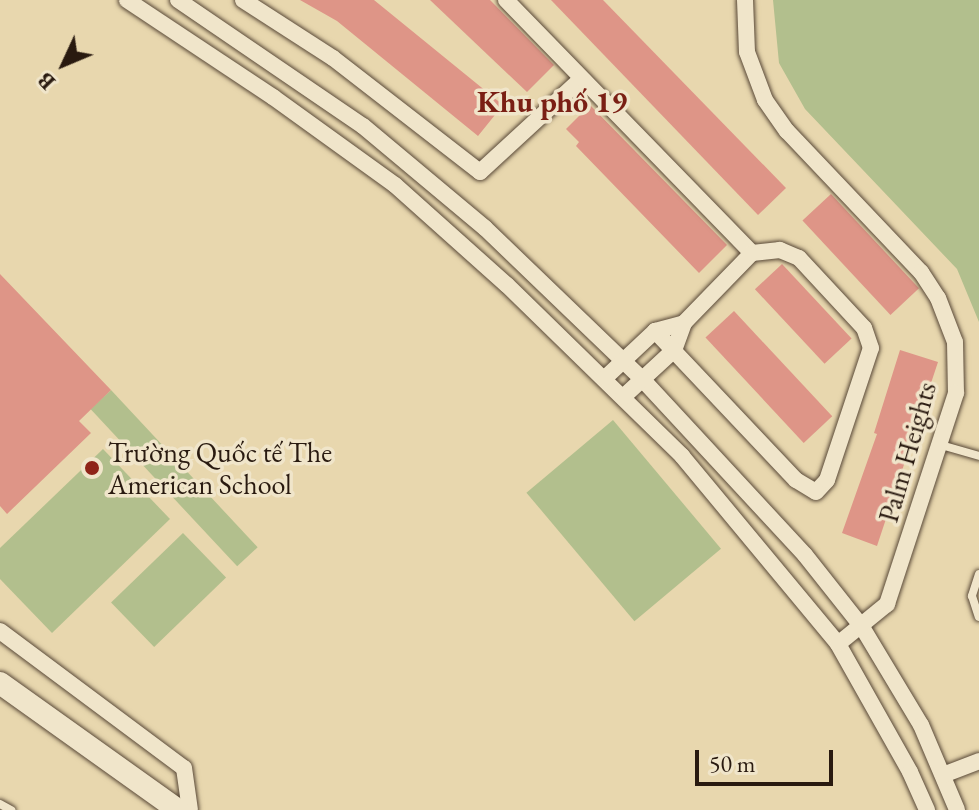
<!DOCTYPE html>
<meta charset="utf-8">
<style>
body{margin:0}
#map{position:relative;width:979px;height:810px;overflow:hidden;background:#e8d7ae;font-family:"EB Garamond",serif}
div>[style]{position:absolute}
.green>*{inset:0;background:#b2bf8d;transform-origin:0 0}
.building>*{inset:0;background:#de9587;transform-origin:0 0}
.roads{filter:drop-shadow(0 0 2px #594938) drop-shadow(0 0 2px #594938)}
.lane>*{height:8px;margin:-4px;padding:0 4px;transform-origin:4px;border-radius:4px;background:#f0e5ca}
.street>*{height:16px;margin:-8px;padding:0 8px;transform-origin:8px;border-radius:8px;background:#f0e5ca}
.secondary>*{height:22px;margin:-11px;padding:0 11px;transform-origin:11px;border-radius:11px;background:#f0e5ca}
.dots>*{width:22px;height:22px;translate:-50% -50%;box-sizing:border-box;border:4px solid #f0e5ca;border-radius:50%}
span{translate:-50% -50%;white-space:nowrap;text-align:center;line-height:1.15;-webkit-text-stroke:7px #f0e5ca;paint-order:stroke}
.poi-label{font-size:28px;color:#291a10}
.left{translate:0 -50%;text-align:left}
.street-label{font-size:28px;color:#291a10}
.neighbourhood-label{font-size:30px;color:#7a1f14;font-weight:700}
.north{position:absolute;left:24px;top:24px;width:80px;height:80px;-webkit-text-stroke:6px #f0e5ca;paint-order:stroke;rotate:226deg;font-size:22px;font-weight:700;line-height:32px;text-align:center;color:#291a10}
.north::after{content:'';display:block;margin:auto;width:28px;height:36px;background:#291a10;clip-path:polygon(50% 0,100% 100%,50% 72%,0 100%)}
.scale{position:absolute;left:695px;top:750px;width:138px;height:36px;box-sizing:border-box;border:4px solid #291a10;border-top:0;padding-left:10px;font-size:24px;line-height:28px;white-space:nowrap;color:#291a10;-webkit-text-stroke:6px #f0e5ca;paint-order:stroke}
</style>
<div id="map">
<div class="green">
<i style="clip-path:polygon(773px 0,979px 0,979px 322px,957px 269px,805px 109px,779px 63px)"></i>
<i style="left:111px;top:390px;width:215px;height:28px;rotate:47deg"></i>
<i style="left:613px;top:420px;width:168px;height:113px;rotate:50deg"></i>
<i style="clip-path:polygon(103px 449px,170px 519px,52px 633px,0 579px,0 548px)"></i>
<i style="left:183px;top:533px;width:62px;height:100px;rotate:46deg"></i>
</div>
<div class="building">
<i style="clip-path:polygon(300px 0,374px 0,503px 105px,478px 136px,337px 21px)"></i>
<i style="clip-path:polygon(430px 0,490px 0,554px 65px,527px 92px)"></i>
<i style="clip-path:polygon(551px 0,603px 0,786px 188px,758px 215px)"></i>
<i style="clip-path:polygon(590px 105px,727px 245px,699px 273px,576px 146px,579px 142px,566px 129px)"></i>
<i style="left:831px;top:194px;width:129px;height:39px;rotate:47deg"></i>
<i style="left:782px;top:264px;width:102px;height:37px;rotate:47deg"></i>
<i style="clip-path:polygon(0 274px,111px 390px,79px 421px,91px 433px,7px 514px,0 506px)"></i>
<i style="left:734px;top:311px;width:144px;height:39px;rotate:47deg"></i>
<i style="clip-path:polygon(900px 350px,938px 362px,877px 546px,842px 533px,877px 434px,874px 433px)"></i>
</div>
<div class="roads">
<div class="lane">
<i style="left:941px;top:445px;width:40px;rotate:16deg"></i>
<i style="left:979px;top:574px;width:23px;rotate:108deg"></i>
<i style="left:972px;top:596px;width:22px;rotate:72deg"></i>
<i style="left:0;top:804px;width:13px;rotate:29deg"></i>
</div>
<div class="street">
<i style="left:127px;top:0;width:175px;rotate:33.6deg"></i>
<i style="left:273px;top:97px;width:150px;rotate:35.8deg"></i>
<i style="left:395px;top:185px;width:150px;rotate:41.8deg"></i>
<i style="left:507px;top:285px;width:245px;rotate:44.3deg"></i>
<i style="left:682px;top:456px;width:244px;rotate:50.3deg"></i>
<i style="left:838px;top:644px;width:147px;rotate:60.6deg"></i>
<i style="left:910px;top:772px;width:42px;rotate:65.9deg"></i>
<i style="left:178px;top:0;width:224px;rotate:34.3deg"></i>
<i style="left:363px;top:126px;width:159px;rotate:39.9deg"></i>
<i style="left:485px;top:228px;width:219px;rotate:43.9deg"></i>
<i style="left:643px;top:380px;width:238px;rotate:47.2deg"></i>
<i style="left:805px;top:555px;width:92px;rotate:51.6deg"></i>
<i style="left:862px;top:627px;width:114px;rotate:59deg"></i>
<i style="left:921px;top:725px;width:92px;rotate:67deg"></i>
<i style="left:243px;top:0;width:107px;rotate:32.8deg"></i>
<i style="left:333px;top:58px;width:186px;rotate:37.8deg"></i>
<i style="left:480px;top:172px;width:136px;rotate:-42.6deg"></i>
<i style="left:506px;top:0;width:353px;rotate:45.8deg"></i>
<i style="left:745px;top:0;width:52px;rotate:87.8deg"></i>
<i style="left:747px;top:52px;width:51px;rotate:69.4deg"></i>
<i style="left:765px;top:100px;width:38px;rotate:55deg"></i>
<i style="left:787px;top:131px;width:195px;rotate:46.5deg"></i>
<i style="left:921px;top:272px;width:31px;rotate:57deg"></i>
<i style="left:938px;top:298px;width:47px;rotate:68.9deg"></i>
<i style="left:955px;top:342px;width:51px;rotate:88.9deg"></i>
<i style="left:956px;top:393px;width:222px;rotate:108.1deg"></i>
<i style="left:887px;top:604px;width:63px;rotate:140.8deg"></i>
<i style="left:655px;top:331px;width:205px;rotate:46.6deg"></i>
<i style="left:796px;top:480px;width:23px;rotate:31deg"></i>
<i style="left:816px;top:492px;width:16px;rotate:-47deg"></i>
<i style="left:827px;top:480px;width:139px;rotate:-71.6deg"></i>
<i style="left:871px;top:348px;width:21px;rotate:-109deg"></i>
<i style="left:864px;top:328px;width:96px;rotate:-132.9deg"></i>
<i style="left:799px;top:258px;width:21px;rotate:-157deg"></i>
<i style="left:780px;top:250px;width:28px;rotate:174deg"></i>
<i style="left:752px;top:253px;width:98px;rotate:134.2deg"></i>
<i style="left:605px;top:378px;width:69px;rotate:-43.2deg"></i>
<i style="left:655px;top:331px;width:30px;rotate:-15deg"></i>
<i style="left:684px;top:323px;width:29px;rotate:110deg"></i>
<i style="left:674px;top:350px;width:69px;rotate:137.3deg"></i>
<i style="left:0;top:631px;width:229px;rotate:36.7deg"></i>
<i style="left:184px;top:768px;width:42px;rotate:81.9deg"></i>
<i style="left:943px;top:775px;width:39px;rotate:-21deg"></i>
</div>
<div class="secondary">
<i style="left:0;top:683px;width:219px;rotate:35.5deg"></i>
</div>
</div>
<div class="dots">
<i style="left:92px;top:468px;background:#8f2418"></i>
</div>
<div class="poi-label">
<span class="left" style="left:108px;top:468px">Trường Quốc tế The<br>American School</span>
</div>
<div class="street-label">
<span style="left:907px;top:452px;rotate:-74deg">Palm Heights</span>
</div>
<div class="neighbourhood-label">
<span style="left:552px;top:102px">Khu phố 19</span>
</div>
<div class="north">B</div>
<div class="scale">50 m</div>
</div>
